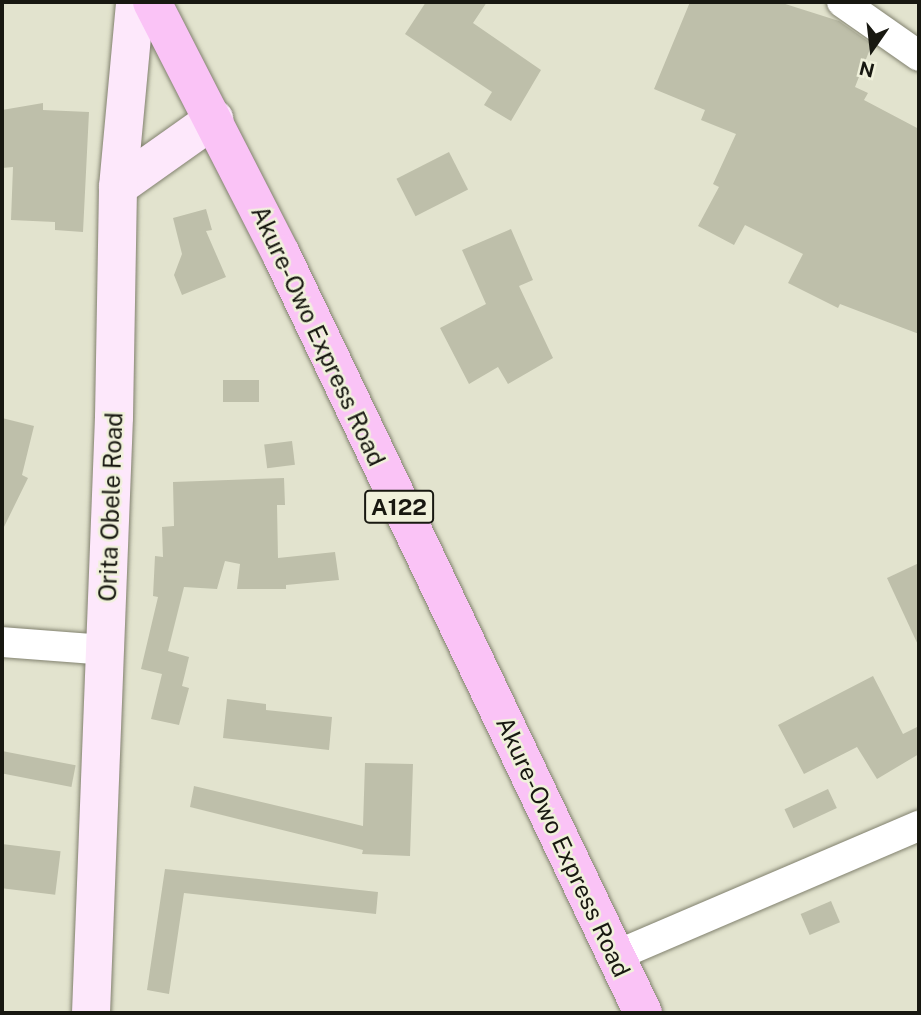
<!DOCTYPE html>
<style>
body{margin:0}
#map{position:relative;width:921px;height:1015px;overflow:hidden;background:#e2e3ce;font-family:"Public Sans",sans-serif}
div>[style]{position:absolute}
.building>*{inset:0;background:#bebfaa;transform-origin:0 0}
.roads{filter:drop-shadow(0 0 2px #81816e) drop-shadow(0 0 2px #81816e)}
.minor>*{height:30px;margin:-15px;padding:0 15px;transform-origin:15px;border-radius:15px;background:#fff}
.secondary>*{height:38px;margin:-19px;padding:0 19px;transform-origin:19px;border-radius:19px;background:#fde8fb}
.trunk>*{height:38px;margin:-19px;padding:0 19px;transform-origin:19px;border-radius:19px;background:#fac3f6}
span{translate:-50% -50%;white-space:nowrap;text-align:center;line-height:1.15;-webkit-text-stroke:5px #f0f1db;paint-order:stroke}
.shield-label span{padding:2px 5px;background:#f0f1db;border:2px solid;border-radius:5px;-webkit-text-stroke-width:0}
.shield-label{font-size:23px;color:#181811;font-weight:700}
.street-label{font-size:24px;color:#181811}
.frame{position:absolute;inset:0;border:4px solid #181811;pointer-events:none}
.north{position:absolute;left:837px;top:14px;width:70px;height:70px;-webkit-text-stroke:5px #f0f1db;paint-order:stroke;rotate:194deg;font-size:19px;font-weight:700;line-height:28px;text-align:center;color:#181811}
.north::after{content:'';display:block;margin:auto;width:24px;height:32px;background:#181811;clip-path:polygon(50% 0,100% 100%,50% 72%,0 100%)}
</style>
<div id="map">
<div class="building">
<i style="clip-path:polygon(426px 2px,487px 2px,473px 23px,541px 70px,511px 121px,484px 105px,492px 92px,405px 34px)"></i>
<i style="clip-path:polygon(690px 2px,779px 2px,839px 21px,872px 44px,855px 87px,868px 93px,864px 100px,919px 129px,919px 334px,840px 304px,838px 308px,788px 283px,803px 254px,745px 225px,734px 245px,698px 226px,719px 187px,713px 184px,736px 134px,701px 120px,705px 110px,654px 89px)"></i>
<i style="clip-path:polygon(43px 103px,43px 110px,89px 112px,83px 232px,55px 230px,55px 222px,11px 220px,13px 167px,2px 168px,2px 110px)"></i>
<i style="left:449px;top:152px;width:42px;height:59px;rotate:63deg"></i>
<i style="clip-path:polygon(206px 209px,212px 230px,206px 231px,226px 277px,182px 295px,174px 275px,182px 254px,173px 218px)"></i>
<i style="clip-path:polygon(511px 229px,533px 280px,519px 286px,553px 358px,508px 384px,498px 367px,469px 384px,440px 328px,486px 304px,462px 250px)"></i>
<i style="left:259px;top:380px;width:22px;height:36px;rotate:90deg"></i>
<i style="clip-path:polygon(2px 418px,34px 426px,22px 475px,28px 478px,2px 531px)"></i>
<i style="left:292px;top:441px;width:24px;height:28px;rotate:83deg"></i>
<i style="clip-path:polygon(284px 478px,285px 505px,277px 505px,278px 558px,335px 552px,339px 580px,286px 585px,286px 589px,237px 589px,240px 564px,225px 561px,217px 589px,184px 587px,168px 651px,189px 657px,182px 686px,189px 688px,179px 725px,151px 719px,162px 674px,141px 669px,158px 597px,153px 596px,155px 556px,163px 557px,162px 527px,174px 526px,173px 482px)"></i>
<i style="clip-path:polygon(919px 563px,919px 647px,887px 578px)"></i>
<i style="clip-path:polygon(873px 676px,903px 734px,919px 726px,919px 754px,877px 779px,857px 747px,804px 774px,778px 725px)"></i>
<i style="clip-path:polygon(227px 699px,266px 704px,266px 710px,332px 717px,329px 750px,223px 738px)"></i>
<i style="left:2px;top:751px;width:75px;height:22px;rotate:11deg"></i>
<i style="clip-path:polygon(365px 763px,413px 764px,410px 856px,362px 854px,363px 850px,190px 807px,194px 786px,363px 826px)"></i>
<i style="left:828px;top:789px;width:21px;height:48px;rotate:65deg"></i>
<i style="left:2px;top:844px;width:59px;height:44px;rotate:7deg"></i>
<i style="clip-path:polygon(165px 869px,378px 892px,376px 914px,184px 893px,169px 994px,147px 990px)"></i>
<i style="left:831px;top:901px;width:23px;height:33px;rotate:67deg"></i>
</div>
<div class="roads">
<div class="minor">
<i style="left:842px;top:2px;width:94px;rotate:35deg"></i>
<i style="left:2px;top:642px;width:104px;rotate:4.4deg"></i>
<i style="left:615px;top:956px;width:331px;rotate:-23.2deg"></i>
</div>
<div class="secondary">
<i style="left:118px;top:187px;width:118px;rotate:-35.3deg"></i>
<i style="left:91px;top:1013px;width:596px;rotate:-87.79deg"></i>
<i style="left:114px;top:417px;width:230px;rotate:-89deg"></i>
<i style="left:118px;top:187px;width:186px;rotate:-84.7deg"></i>
</div>
<div class="trunk">
<i style="left:152px;top:2px;width:283px;rotate:62.9deg"></i>
<i style="left:281px;top:254px;width:841px;rotate:64.5deg"></i>
</div>
</div>
<div class="shield-label">
<span style="left:399px;top:507px">A122</span>
</div>
<div class="street-label">
<span style="left:318px;top:336px;rotate:65deg">Akure-Owo Express Road</span>
<span style="left:111px;top:507px;rotate:-88deg">Orita Obele Road</span>
<span style="left:563px;top:847px;rotate:65deg">Akure-Owo Express Road</span>
</div>
<div class="frame"></div>
<div class="north">N</div>
</div>
